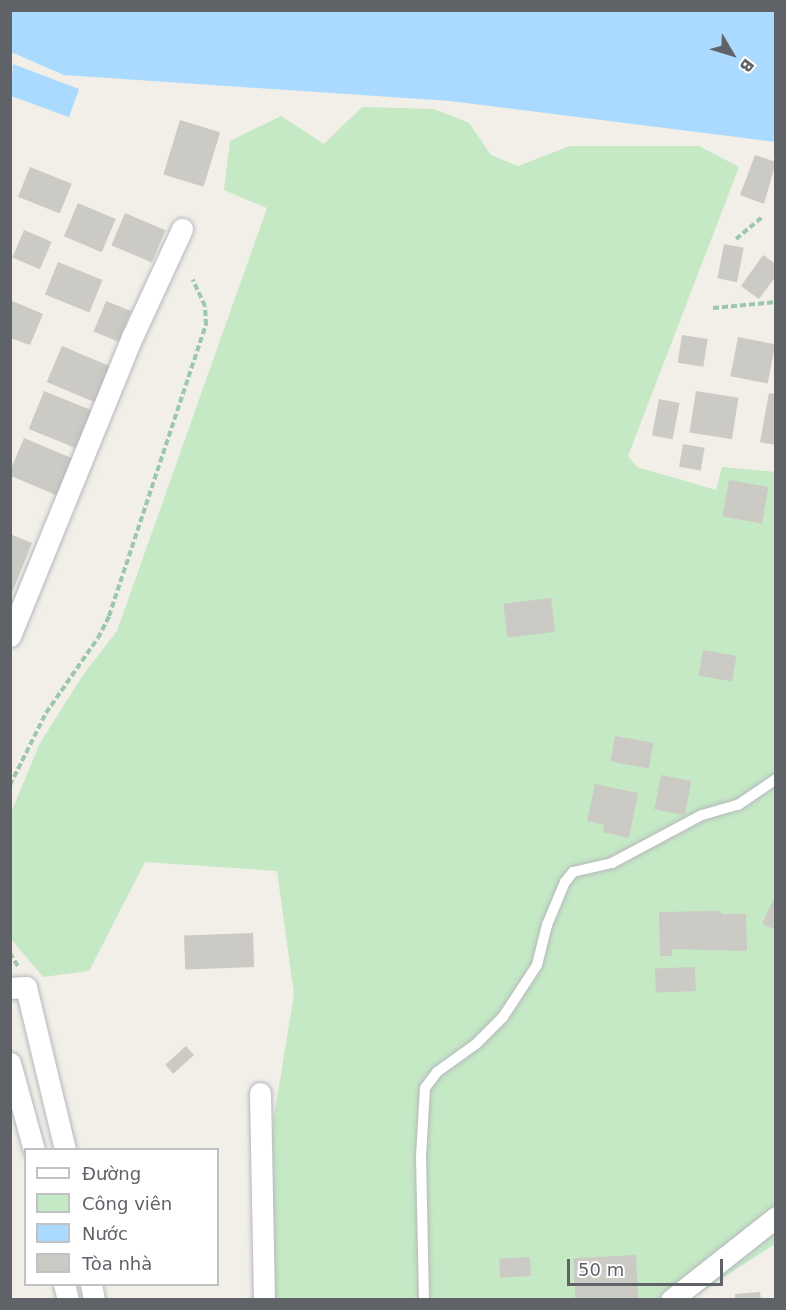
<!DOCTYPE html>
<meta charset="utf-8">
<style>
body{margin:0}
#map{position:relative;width:786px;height:1310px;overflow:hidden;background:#f1efe8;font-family:"DejaVu Sans",sans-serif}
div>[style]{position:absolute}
.green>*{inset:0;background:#c5e8c5}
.water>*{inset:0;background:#aadaff}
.building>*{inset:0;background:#cccac5;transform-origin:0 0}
.path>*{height:4px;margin-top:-2px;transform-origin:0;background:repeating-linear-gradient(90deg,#9cc7a9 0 6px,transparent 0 9px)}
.roads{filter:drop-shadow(0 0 2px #b5b8bc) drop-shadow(0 0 2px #b5b8bc)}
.lane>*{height:10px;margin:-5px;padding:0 5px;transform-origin:5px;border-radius:5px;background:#fff}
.street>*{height:21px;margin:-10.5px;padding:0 10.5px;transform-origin:10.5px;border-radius:10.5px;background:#fff}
span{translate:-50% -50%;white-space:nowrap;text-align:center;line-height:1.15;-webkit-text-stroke:6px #fff;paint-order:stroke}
.frame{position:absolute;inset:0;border:12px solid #5f6368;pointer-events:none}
.legend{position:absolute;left:24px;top:1148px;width:195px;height:138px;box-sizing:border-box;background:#fff;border:2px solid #bfc1c3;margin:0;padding:8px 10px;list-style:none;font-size:18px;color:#5f6368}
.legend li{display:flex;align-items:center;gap:12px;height:30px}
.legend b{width:30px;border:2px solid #bfc1c3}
.north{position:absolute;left:702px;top:24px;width:60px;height:60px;-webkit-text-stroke:4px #fff;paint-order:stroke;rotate:128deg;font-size:16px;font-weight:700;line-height:24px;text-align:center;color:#5f6368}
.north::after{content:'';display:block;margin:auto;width:21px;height:27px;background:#5f6368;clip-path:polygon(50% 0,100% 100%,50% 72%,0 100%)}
.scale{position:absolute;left:567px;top:1259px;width:156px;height:27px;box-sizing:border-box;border:3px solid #5f6368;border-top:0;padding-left:8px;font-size:18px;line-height:21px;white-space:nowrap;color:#5f6368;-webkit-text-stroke:4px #fff;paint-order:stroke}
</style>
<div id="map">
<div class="green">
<i style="clip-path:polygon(362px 107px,434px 109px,469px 123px,491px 155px,518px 166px,570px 146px,699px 146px,739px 167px,628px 456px,637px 467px,716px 490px,722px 467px,775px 472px,775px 1244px,690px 1299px,274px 1299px,272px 1129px,294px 994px,277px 871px,145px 862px,89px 971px,43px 977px,11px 939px,10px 815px,40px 743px,83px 675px,117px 631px,267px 208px,224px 190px,230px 141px,281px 116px,324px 144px)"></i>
</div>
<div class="water">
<i style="clip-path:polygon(11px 10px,775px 11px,775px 142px,450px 101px,64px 75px,11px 52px)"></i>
<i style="clip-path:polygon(13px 64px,79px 89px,69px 117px,11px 96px)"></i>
</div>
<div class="building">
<i style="left:180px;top:120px;width:42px;height:57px;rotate:17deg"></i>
<i style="clip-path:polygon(755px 155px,776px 162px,764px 204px,740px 195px)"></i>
<i style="left:30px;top:167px;width:45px;height:32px;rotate:22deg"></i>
<i style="left:78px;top:203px;width:41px;height:36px;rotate:23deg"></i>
<i style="left:125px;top:213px;width:44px;height:35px;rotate:23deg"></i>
<i style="left:24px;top:230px;width:30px;height:30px;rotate:23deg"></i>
<i style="left:724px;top:244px;width:20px;height:35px;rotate:11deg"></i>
<i style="clip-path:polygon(763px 255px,776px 264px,776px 276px,759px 299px,741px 286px)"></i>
<i style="left:58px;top:262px;width:48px;height:35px;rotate:22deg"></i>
<i style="clip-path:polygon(10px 300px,43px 314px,30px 345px,10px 338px)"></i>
<i style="left:106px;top:301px;width:27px;height:33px;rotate:22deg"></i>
<i style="left:682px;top:335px;width:26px;height:28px;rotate:9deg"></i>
<i style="left:738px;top:337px;width:38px;height:40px;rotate:11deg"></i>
<i style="left:62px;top:346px;width:54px;height:39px;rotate:23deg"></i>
<i style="left:44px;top:391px;width:54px;height:41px;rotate:22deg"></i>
<i style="left:696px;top:391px;width:43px;height:42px;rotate:9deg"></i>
<i style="clip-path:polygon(769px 393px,776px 394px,776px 445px,760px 442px)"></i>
<i style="left:659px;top:399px;width:21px;height:37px;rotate:11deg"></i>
<i style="left:24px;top:438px;width:54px;height:40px;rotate:23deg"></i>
<i style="left:683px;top:444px;width:22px;height:23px;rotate:10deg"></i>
<i style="left:729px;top:480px;width:40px;height:37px;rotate:10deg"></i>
<i style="clip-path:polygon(10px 534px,32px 543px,11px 595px,10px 595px)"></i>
<i style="left:551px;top:598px;width:34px;height:48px;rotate:83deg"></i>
<i style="left:703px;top:650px;width:34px;height:26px;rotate:10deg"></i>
<i style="left:615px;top:736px;width:39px;height:26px;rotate:10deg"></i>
<i style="left:661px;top:775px;width:31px;height:35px;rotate:11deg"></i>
<i style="clip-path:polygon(595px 784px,638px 793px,629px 838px,603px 832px,604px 825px,587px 821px)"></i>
<i style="clip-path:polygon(776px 894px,776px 930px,762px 924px)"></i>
<i style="clip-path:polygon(721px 911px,721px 914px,746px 914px,747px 951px,672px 949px,672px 956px,660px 956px,659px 912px)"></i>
<i style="left:253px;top:933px;width:34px;height:69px;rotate:88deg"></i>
<i style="left:695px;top:967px;width:24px;height:40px;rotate:88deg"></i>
<i style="left:186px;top:1046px;width:12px;height:28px;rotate:48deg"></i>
<i style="left:636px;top:1255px;width:45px;height:63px;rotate:87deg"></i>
<i style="left:530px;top:1257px;width:19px;height:31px;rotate:87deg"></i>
<i style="clip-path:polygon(760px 1292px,761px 1300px,735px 1300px,735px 1294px)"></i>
</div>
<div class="path">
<i style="left:736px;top:239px;width:34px;rotate:-40deg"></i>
<i style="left:713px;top:308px;width:63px;rotate:-5.4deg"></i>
<i style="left:10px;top:785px;width:80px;rotate:-63.4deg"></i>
<i style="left:46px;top:713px;width:91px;rotate:-55.3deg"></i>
<i style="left:98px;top:638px;width:25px;rotate:-63deg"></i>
<i style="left:109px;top:616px;width:307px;rotate:-71.6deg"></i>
<i style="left:206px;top:325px;width:19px;rotate:-93deg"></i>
<i style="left:205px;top:306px;width:29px;rotate:-115deg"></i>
<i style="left:10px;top:953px;width:17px;rotate:59deg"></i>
</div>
<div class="roads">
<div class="lane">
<i style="left:424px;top:1300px;width:143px;rotate:-91.2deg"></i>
<i style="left:421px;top:1157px;width:69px;rotate:-86.7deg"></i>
<i style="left:425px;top:1088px;width:20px;rotate:-53deg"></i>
<i style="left:437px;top:1072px;width:48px;rotate:-35.7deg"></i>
<i style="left:476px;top:1044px;width:38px;rotate:-45deg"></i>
<i style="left:503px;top:1017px;width:62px;rotate:-56.8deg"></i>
<i style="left:537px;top:965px;width:41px;rotate:-76deg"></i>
<i style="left:547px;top:925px;width:47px;rotate:-67.3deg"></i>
<i style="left:565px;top:882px;width:13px;rotate:-51deg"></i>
<i style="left:573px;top:872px;width:40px;rotate:-13deg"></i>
<i style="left:612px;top:863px;width:102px;rotate:-28.1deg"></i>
<i style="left:702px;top:815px;width:37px;rotate:-16deg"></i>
<i style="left:738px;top:805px;width:46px;rotate:-34.4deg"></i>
</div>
<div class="street">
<i style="left:10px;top:636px;width:325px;rotate:-67.8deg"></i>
<i style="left:133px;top:335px;width:117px;rotate:-65.2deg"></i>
<i style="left:10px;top:988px;width:16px;rotate:-4deg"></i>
<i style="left:26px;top:987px;width:168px;rotate:76.5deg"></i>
<i style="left:10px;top:1063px;width:90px;rotate:74.6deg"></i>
<i style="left:260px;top:1093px;width:207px;rotate:88.9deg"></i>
<i style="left:64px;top:1284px;width:16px;rotate:76deg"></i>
<i style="left:91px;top:1284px;width:16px;rotate:79deg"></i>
<i style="left:671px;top:1300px;width:134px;rotate:-38.3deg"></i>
</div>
</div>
<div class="frame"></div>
<ul class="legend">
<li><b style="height:8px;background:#fff"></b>Đường</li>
<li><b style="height:16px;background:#c5e8c5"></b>Công viên</li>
<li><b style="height:16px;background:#aadaff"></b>Nước</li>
<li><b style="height:16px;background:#cccac5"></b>Tòa nhà</li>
</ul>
<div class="north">B</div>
<div class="scale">50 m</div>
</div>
